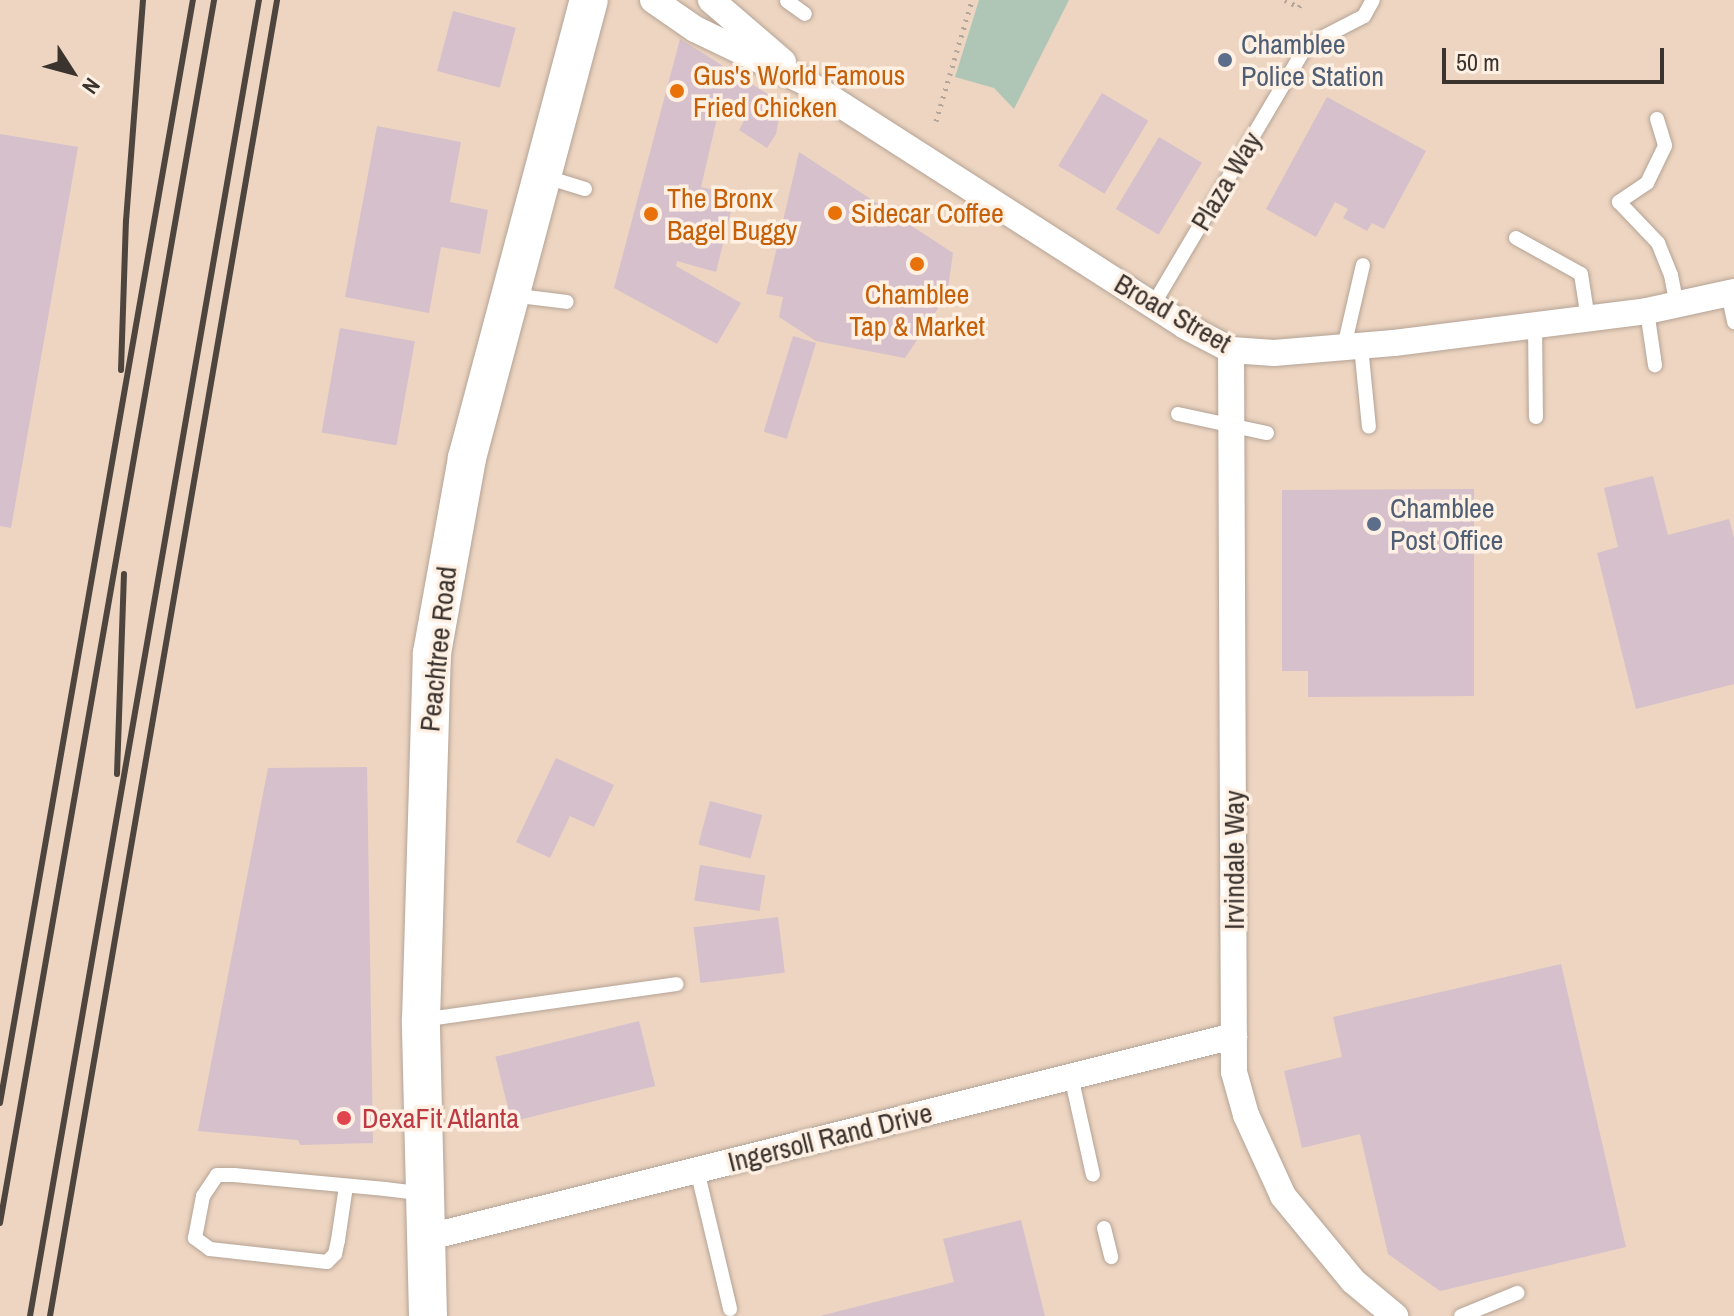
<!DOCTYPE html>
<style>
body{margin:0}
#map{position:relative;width:1734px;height:1316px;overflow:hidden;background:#f4e2d3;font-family:"Archivo Narrow",sans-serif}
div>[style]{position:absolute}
.built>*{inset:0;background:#edd5c1;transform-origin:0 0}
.green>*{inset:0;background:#afc6b6}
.building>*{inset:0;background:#d5c0cc;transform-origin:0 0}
.path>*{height:5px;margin-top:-2.5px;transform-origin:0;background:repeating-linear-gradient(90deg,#b4a59a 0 2px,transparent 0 8px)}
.roads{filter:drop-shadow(0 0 2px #b5a395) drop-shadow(0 0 2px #b5a395)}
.lane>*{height:14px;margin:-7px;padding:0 7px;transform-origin:7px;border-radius:7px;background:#fff}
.street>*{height:26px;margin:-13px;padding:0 13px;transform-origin:13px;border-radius:13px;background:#fff}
.secondary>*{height:38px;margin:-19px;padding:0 19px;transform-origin:19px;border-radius:19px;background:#fff}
.rail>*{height:6px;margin:-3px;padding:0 3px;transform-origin:3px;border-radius:3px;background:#4e453f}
.dots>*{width:22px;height:22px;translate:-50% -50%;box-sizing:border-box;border:4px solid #fff0e4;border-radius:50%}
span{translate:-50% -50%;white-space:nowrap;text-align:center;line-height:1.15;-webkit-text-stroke:7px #fff0e4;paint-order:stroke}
.service-label{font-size:28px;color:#4e5e75}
.left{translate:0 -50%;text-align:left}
.food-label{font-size:28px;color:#c56008}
.street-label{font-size:28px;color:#3b332e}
.health-label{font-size:28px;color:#be3a42}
.north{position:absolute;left:32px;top:32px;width:80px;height:80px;-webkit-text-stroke:6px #fff0e4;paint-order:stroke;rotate:126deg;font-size:22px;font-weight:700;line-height:32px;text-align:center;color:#3b332e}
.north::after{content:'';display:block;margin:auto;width:28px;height:36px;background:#3b332e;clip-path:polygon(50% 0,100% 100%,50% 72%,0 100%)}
.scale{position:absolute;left:1442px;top:48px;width:222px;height:36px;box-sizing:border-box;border:4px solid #3b332e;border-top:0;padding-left:10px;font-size:24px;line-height:28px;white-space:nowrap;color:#3b332e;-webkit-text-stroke:6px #fff0e4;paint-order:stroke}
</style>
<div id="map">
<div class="built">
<i style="left:0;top:0;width:1734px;height:1316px"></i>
</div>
<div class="green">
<i style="clip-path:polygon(979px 0,1069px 0,1014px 109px,994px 88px,955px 77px)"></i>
</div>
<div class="building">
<i style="left:453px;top:11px;width:65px;height:62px;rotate:15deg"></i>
<i style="clip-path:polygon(680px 39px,782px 103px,776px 134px,767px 148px,739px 130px,747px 115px,720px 105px,701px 187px,735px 195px,716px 272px,677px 261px,676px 266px,741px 303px,717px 344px,614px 288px)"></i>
<i style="left:1102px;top:93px;width:54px;height:85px;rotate:31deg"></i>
<i style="clip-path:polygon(1327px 97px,1426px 151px,1384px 229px,1372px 223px,1367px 231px,1343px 218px,1348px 209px,1335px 202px,1316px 237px,1266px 209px)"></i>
<i style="clip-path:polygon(377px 126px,461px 142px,450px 202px,488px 210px,480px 254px,441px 247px,429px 313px,345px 297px)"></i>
<i style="clip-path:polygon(0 134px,78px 147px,11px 528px,0 526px)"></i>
<i style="left:1159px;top:137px;width:50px;height:84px;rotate:31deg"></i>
<i style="clip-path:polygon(799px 152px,953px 253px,947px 295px,905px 358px,816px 341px,779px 317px,783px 297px,766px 294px)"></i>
<i style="left:340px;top:328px;width:76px;height:106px;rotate:10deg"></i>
<i style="left:793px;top:336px;width:24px;height:100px;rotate:17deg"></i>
<i style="clip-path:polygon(1653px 476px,1668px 535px,1729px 519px,1734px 538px,1734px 684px,1636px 709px,1597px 553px,1618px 547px,1604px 488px)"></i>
<i style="clip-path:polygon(1474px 489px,1474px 696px,1308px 697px,1308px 671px,1282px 671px,1282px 490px)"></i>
<i style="clip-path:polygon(556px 758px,614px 785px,594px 827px,570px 816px,550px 858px,516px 842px)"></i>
<i style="clip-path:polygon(367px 767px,373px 1143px,300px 1145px,298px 1140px,198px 1131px,268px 768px)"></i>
<i style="left:710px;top:801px;width:54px;height:45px;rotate:15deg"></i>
<i style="left:700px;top:865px;width:66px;height:36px;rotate:9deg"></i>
<i style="left:778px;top:917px;width:56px;height:85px;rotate:83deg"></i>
<i style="clip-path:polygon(1561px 964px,1626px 1247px,1440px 1291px,1388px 1254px,1360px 1134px,1302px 1148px,1284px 1071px,1342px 1057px,1333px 1017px)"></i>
<i style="left:639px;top:1021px;width:67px;height:148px;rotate:76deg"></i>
<i style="clip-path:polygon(1021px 1220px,1045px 1316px,820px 1316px,954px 1282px,943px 1239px)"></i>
</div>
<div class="path">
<i style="left:1285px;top:0;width:16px;rotate:27deg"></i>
<i style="left:1299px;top:7px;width:8px;rotate:-60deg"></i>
<i style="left:936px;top:121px;width:126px;rotate:-73.4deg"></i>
</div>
<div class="roads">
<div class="lane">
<i style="left:787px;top:1px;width:22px;rotate:36deg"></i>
<i style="left:1657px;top:119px;width:28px;rotate:73deg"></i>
<i style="left:1665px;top:146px;width:41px;rotate:115.9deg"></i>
<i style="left:1647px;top:183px;width:34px;rotate:146deg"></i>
<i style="left:1619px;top:202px;width:57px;rotate:46.4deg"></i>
<i style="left:1658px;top:243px;width:35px;rotate:68deg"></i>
<i style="left:1671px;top:275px;width:32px;rotate:79deg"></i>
<i style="left:543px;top:176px;width:44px;rotate:17.2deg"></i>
<i style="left:1516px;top:238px;width:74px;rotate:29deg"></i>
<i style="left:1581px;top:274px;width:46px;rotate:81.2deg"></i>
<i style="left:1728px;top:293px;width:30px;rotate:78deg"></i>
<i style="left:511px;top:295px;width:56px;rotate:7.1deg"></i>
<i style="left:1153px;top:305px;width:301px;rotate:-59.4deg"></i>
<i style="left:1306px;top:46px;width:65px;rotate:-27.3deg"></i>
<i style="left:1364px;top:16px;width:18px;rotate:-61deg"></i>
<i style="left:1647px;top:311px;width:55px;rotate:81.6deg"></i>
<i style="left:1535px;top:325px;width:92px;rotate:89.4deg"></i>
<i style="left:1361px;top:346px;width:81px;rotate:84.4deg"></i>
<i style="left:1344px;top:347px;width:84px;rotate:-77deg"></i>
<i style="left:1178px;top:414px;width:91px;rotate:12.1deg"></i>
<i style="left:421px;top:1020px;width:258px;rotate:-8deg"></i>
<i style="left:1071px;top:1076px;width:101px;rotate:77.5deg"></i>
<i style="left:697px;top:1170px;width:143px;rotate:76.6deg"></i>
<i style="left:346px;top:1186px;width:55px;rotate:98.4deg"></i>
<i style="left:338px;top:1240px;width:14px;rotate:102deg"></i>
<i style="left:335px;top:1254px;width:11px;rotate:135deg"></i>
<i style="left:327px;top:1262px;width:118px;rotate:-173.7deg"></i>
<i style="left:210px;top:1249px;width:19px;rotate:-144deg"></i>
<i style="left:195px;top:1238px;width:43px;rotate:-79.2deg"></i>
<i style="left:203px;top:1196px;width:25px;rotate:-56deg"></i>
<i style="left:217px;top:1175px;width:17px"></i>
<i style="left:234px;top:1175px;width:152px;rotate:5.3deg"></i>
<i style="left:385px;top:1189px;width:39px;rotate:7deg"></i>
<i style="left:1104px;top:1228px;width:30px;rotate:76deg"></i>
<i style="left:1461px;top:1316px;width:61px;rotate:-22.3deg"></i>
</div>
<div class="street">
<i style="left:653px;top:0;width:51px;rotate:34.6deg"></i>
<i style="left:695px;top:29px;width:124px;rotate:25.7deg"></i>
<i style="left:807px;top:83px;width:449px;rotate:32.7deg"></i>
<i style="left:1185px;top:326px;width:52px;rotate:27.6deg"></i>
<i style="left:1231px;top:350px;width:43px;rotate:4deg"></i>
<i style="left:1274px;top:353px;width:120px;rotate:-4.8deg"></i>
<i style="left:1394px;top:343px;width:255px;rotate:-7.2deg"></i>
<i style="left:1647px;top:311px;width:89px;rotate:-12.3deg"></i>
<i style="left:711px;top:0;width:95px;rotate:40.7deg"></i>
<i style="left:1231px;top:350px;width:722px;rotate:89.76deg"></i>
<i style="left:1234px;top:1072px;width:45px;rotate:74.4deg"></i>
<i style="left:1246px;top:1115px;width:89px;rotate:65.4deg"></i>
<i style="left:1283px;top:1196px;width:110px;rotate:50.5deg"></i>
<i style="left:1353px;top:1281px;width:55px;rotate:39.8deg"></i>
<i style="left:425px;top:1238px;width:834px;rotate:-14.02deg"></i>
</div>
<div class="secondary">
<i style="left:428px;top:1316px;width:296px;rotate:-91.4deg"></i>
<i style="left:421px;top:1020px;width:367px;rotate:-88.3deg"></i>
<i style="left:432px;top:653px;width:198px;rotate:-79.8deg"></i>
<i style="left:467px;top:458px;width:474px;rotate:-75.1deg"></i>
</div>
</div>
<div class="rail">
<i style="left:121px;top:370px;width:149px;rotate:-88.1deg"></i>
<i style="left:126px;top:221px;width:222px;rotate:-85.6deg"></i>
<i style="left:117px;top:774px;width:200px;rotate:-88deg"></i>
<i style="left:0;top:1103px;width:1120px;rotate:-80.08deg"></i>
<i style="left:0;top:1223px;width:1242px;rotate:-80.07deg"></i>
<i style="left:30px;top:1316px;width:1336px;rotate:-80.13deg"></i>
<i style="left:50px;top:1316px;width:1335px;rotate:-80.21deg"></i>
</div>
<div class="dots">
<i style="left:1225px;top:60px;background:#5c6f8a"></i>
<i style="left:677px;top:91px;background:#e8710a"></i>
<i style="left:835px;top:213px;background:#e8710a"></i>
<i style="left:651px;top:214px;background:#e8710a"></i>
<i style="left:917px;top:264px;background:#e8710a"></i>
<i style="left:1374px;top:524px;background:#5c6f8a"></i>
<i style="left:344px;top:1118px;background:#e0444e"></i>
</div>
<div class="service-label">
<span class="left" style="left:1241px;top:60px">Chamblee<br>Police Station</span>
<span class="left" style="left:1390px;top:524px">Chamblee<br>Post Office</span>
</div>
<div class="food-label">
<span class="left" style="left:693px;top:91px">Gus's World Famous<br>Fried Chicken</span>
<span class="left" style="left:667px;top:214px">The Bronx<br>Bagel Buggy</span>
<span class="left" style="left:851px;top:213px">Sidecar Coffee</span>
<span style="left:917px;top:310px">Chamblee<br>Tap &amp; Market</span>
</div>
<div class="street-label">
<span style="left:1226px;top:181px;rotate:-59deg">Plaza Way</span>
<span style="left:1173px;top:313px;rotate:30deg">Broad Street</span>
<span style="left:438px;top:649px;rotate:-84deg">Peachtree Road</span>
<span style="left:1234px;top:860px;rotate:-90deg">Irvindale Way</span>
<span style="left:830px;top:1137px;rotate:-14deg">Ingersoll Rand Drive</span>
</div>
<div class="health-label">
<span class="left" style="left:362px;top:1118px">DexaFit Atlanta</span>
</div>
<div class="north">N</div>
<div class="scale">50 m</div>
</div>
